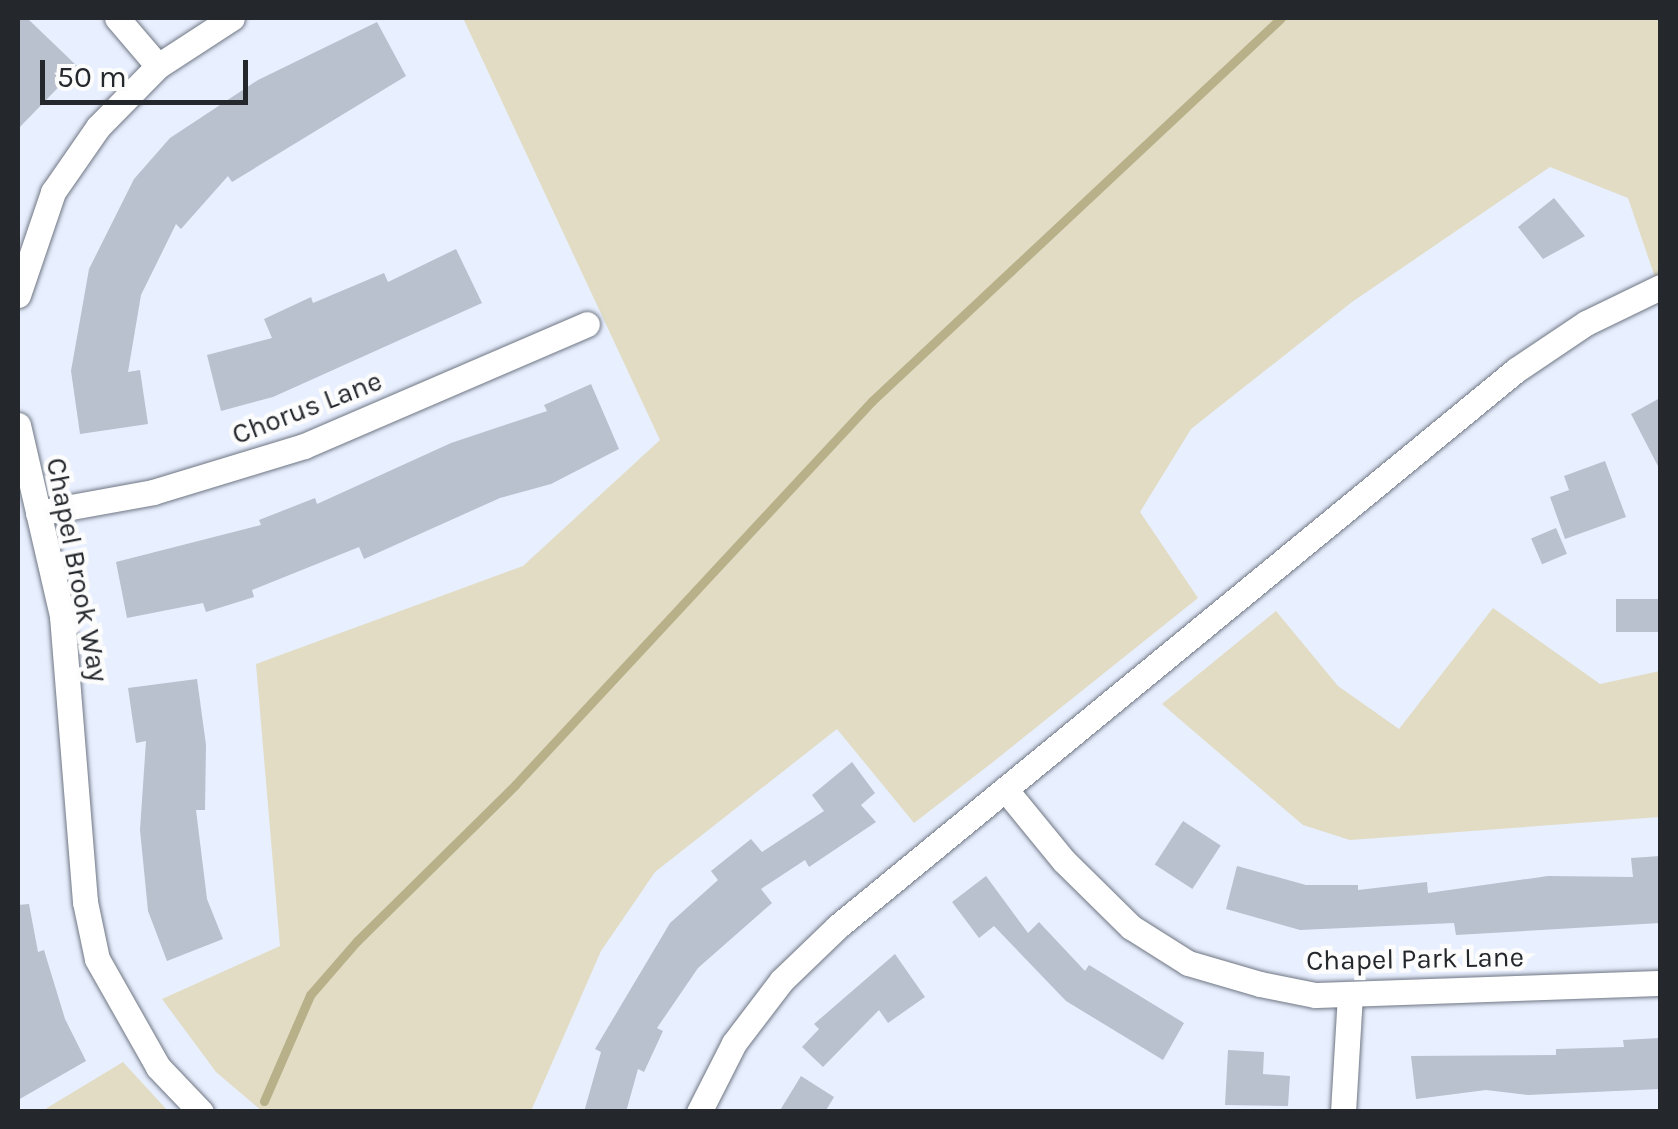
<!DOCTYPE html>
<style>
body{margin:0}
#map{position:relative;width:1678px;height:1129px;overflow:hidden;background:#e8effe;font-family:Karla,sans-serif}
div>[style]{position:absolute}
.green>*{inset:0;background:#e1dcc3}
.stream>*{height:9px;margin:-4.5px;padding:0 4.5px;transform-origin:4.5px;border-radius:4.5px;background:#b8b089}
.building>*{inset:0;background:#b9c0ce;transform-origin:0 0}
.roads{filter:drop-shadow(0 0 2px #6f7683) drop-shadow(0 0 2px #6f7683)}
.minor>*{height:25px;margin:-12.5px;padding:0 12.5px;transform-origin:12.5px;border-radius:12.5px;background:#fff}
span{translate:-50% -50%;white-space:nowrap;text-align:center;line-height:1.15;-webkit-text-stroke:9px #fcfcfc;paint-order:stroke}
.street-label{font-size:28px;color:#24272c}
.frame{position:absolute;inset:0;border:20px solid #24272c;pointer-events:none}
.scale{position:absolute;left:40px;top:60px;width:208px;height:45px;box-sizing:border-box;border:5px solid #24272c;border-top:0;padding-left:12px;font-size:30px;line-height:35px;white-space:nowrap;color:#24272c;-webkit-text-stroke:8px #fcfcfc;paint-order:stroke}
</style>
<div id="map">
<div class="green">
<i style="clip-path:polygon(463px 18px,1660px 18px,1660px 292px,1628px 198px,1550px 167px,1352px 302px,1191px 429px,1140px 512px,1198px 598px,993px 762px,914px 823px,837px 729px,655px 872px,601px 951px,531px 1111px,262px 1111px,216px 1072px,162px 999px,280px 946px,256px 664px,523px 566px,660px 440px)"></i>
<i style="clip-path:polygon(1493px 608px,1600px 684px,1660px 671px,1660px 817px,1350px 840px,1303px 825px,1162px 704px,1276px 611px,1338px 686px,1399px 729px)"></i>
<i style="clip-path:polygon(123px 1062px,168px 1111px,42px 1111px)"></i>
</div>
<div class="stream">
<i style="left:264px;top:1101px;width:116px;rotate:-66.5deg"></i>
<i style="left:310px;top:995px;width:72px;rotate:-49deg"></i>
<i style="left:357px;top:941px;width:222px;rotate:-44.6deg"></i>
<i style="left:515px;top:785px;width:524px;rotate:-47.09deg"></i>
<i style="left:872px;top:401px;width:560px;rotate:-43.12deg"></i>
</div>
<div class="building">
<i style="clip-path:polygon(18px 18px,27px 18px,78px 67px,18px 129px)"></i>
<i style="clip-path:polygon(377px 22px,406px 76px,232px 182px,228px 176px,181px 229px,176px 224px,141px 295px,128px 372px,140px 370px,148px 424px,80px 434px,71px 371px,89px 269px,134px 179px,170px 138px,258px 80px)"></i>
<i style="clip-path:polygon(1554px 198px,1585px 236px,1543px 259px,1518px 227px)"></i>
<i style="clip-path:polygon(456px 249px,482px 303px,273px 397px,221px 411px,207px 355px,272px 338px,264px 319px,311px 297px,313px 303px,384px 273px,388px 282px)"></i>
<i style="clip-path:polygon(591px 384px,619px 449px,551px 484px,500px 498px,364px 559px,359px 547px,252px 590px,254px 597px,206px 612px,203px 603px,127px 618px,116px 562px,261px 525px,259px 520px,315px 498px,317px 504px,451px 443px,547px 411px,544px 405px)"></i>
<i style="clip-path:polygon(1660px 398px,1660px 470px,1631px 414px)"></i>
<i style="clip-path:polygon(1605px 461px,1626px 517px,1565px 539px,1550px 497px,1569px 490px,1564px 476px)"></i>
<i style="left:1556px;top:528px;width:28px;height:27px;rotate:67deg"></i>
<i style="left:1660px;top:599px;width:33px;height:44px;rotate:90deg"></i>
<i style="clip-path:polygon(197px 679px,206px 745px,205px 810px,196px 810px,207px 899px,223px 939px,167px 961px,148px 911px,140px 830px,146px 741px,136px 743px,128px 688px)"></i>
<i style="clip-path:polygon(852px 762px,875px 793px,861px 805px,876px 822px,809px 867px,805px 860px,761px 889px,772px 903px,698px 968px,657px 1028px,663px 1031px,644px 1072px,638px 1069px,626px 1112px,584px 1112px,601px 1052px,595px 1049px,670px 923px,718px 880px,711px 871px,751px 839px,762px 852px,824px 811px,812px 795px)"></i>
<i style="left:1183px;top:821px;width:45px;height:52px;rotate:33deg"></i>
<i style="clip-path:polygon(1660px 856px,1660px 923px,1456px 935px,1454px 923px,1300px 930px,1226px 909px,1237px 866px,1306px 885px,1358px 885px,1358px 890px,1427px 882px,1428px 893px,1548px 876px,1633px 877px,1631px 858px)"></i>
<i style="clip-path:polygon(986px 876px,1028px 933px,1039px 922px,1085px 971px,1089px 965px,1184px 1023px,1163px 1060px,1066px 1001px,994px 926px,979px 938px,952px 902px)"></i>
<i style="clip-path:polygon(29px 904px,38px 952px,44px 950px,65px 1019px,86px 1061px,18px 1100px,18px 905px)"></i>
<i style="clip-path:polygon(895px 954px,925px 997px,888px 1023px,879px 1010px,823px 1067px,802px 1047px,819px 1029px,814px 1024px)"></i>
<i style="clip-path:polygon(1660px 1038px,1660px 1089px,1528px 1095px,1486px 1090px,1416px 1099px,1411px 1056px,1556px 1055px,1556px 1049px,1624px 1047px,1623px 1040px)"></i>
<i style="clip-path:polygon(1228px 1050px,1264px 1052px,1263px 1074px,1290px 1076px,1288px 1106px,1225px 1105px)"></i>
<i style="clip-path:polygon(801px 1076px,834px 1097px,825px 1112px,779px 1112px)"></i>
</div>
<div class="roads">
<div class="minor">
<i style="left:117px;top:18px;width:63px;rotate:49.5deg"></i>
<i style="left:18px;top:295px;width:109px;rotate:-71.2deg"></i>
<i style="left:53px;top:192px;width:79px;rotate:-55.3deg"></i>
<i style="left:98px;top:127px;width:86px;rotate:-45.5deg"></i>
<i style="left:158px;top:66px;width:88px;rotate:-33deg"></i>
<i style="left:18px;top:425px;width:196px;rotate:77deg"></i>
<i style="left:62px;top:616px;width:287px;rotate:85.4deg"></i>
<i style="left:85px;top:902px;width:58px;rotate:78.1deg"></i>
<i style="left:97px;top:959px;width:124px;rotate:60.5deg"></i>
<i style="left:158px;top:1067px;width:62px;rotate:46.3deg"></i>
<i style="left:38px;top:513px;width:117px;rotate:-10.3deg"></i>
<i style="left:153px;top:492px;width:158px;rotate:-16.9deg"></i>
<i style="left:304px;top:446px;width:308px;rotate:-23.3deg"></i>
<i style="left:1005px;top:789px;width:93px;rotate:50.7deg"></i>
<i style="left:1064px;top:861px;width:94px;rotate:44.6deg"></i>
<i style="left:1131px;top:927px;width:67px;rotate:32.3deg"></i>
<i style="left:1188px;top:963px;width:75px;rotate:16.3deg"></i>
<i style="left:1260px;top:984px;width:56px;rotate:11.3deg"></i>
<i style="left:1315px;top:995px;width:345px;rotate:-2deg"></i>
<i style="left:699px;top:1112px;width:77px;rotate:-63.1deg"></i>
<i style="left:734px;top:1043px;width:79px;rotate:-52.7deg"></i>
<i style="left:782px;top:980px;width:76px;rotate:-43.9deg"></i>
<i style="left:837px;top:927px;width:878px;rotate:-39.36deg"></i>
<i style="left:1516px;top:370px;width:84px;rotate:-33.9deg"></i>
<i style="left:1586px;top:323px;width:82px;rotate:-25.9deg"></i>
<i style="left:1343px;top:1112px;width:117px;rotate:-86.6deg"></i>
</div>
</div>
<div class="street-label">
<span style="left:307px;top:408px;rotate:-21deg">Chorus Lane</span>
<span style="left:77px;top:570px;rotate:79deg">Chapel Brook Way</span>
<span style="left:1415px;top:959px;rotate:-1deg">Chapel Park Lane</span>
</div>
<div class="frame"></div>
<div class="scale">50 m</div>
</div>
